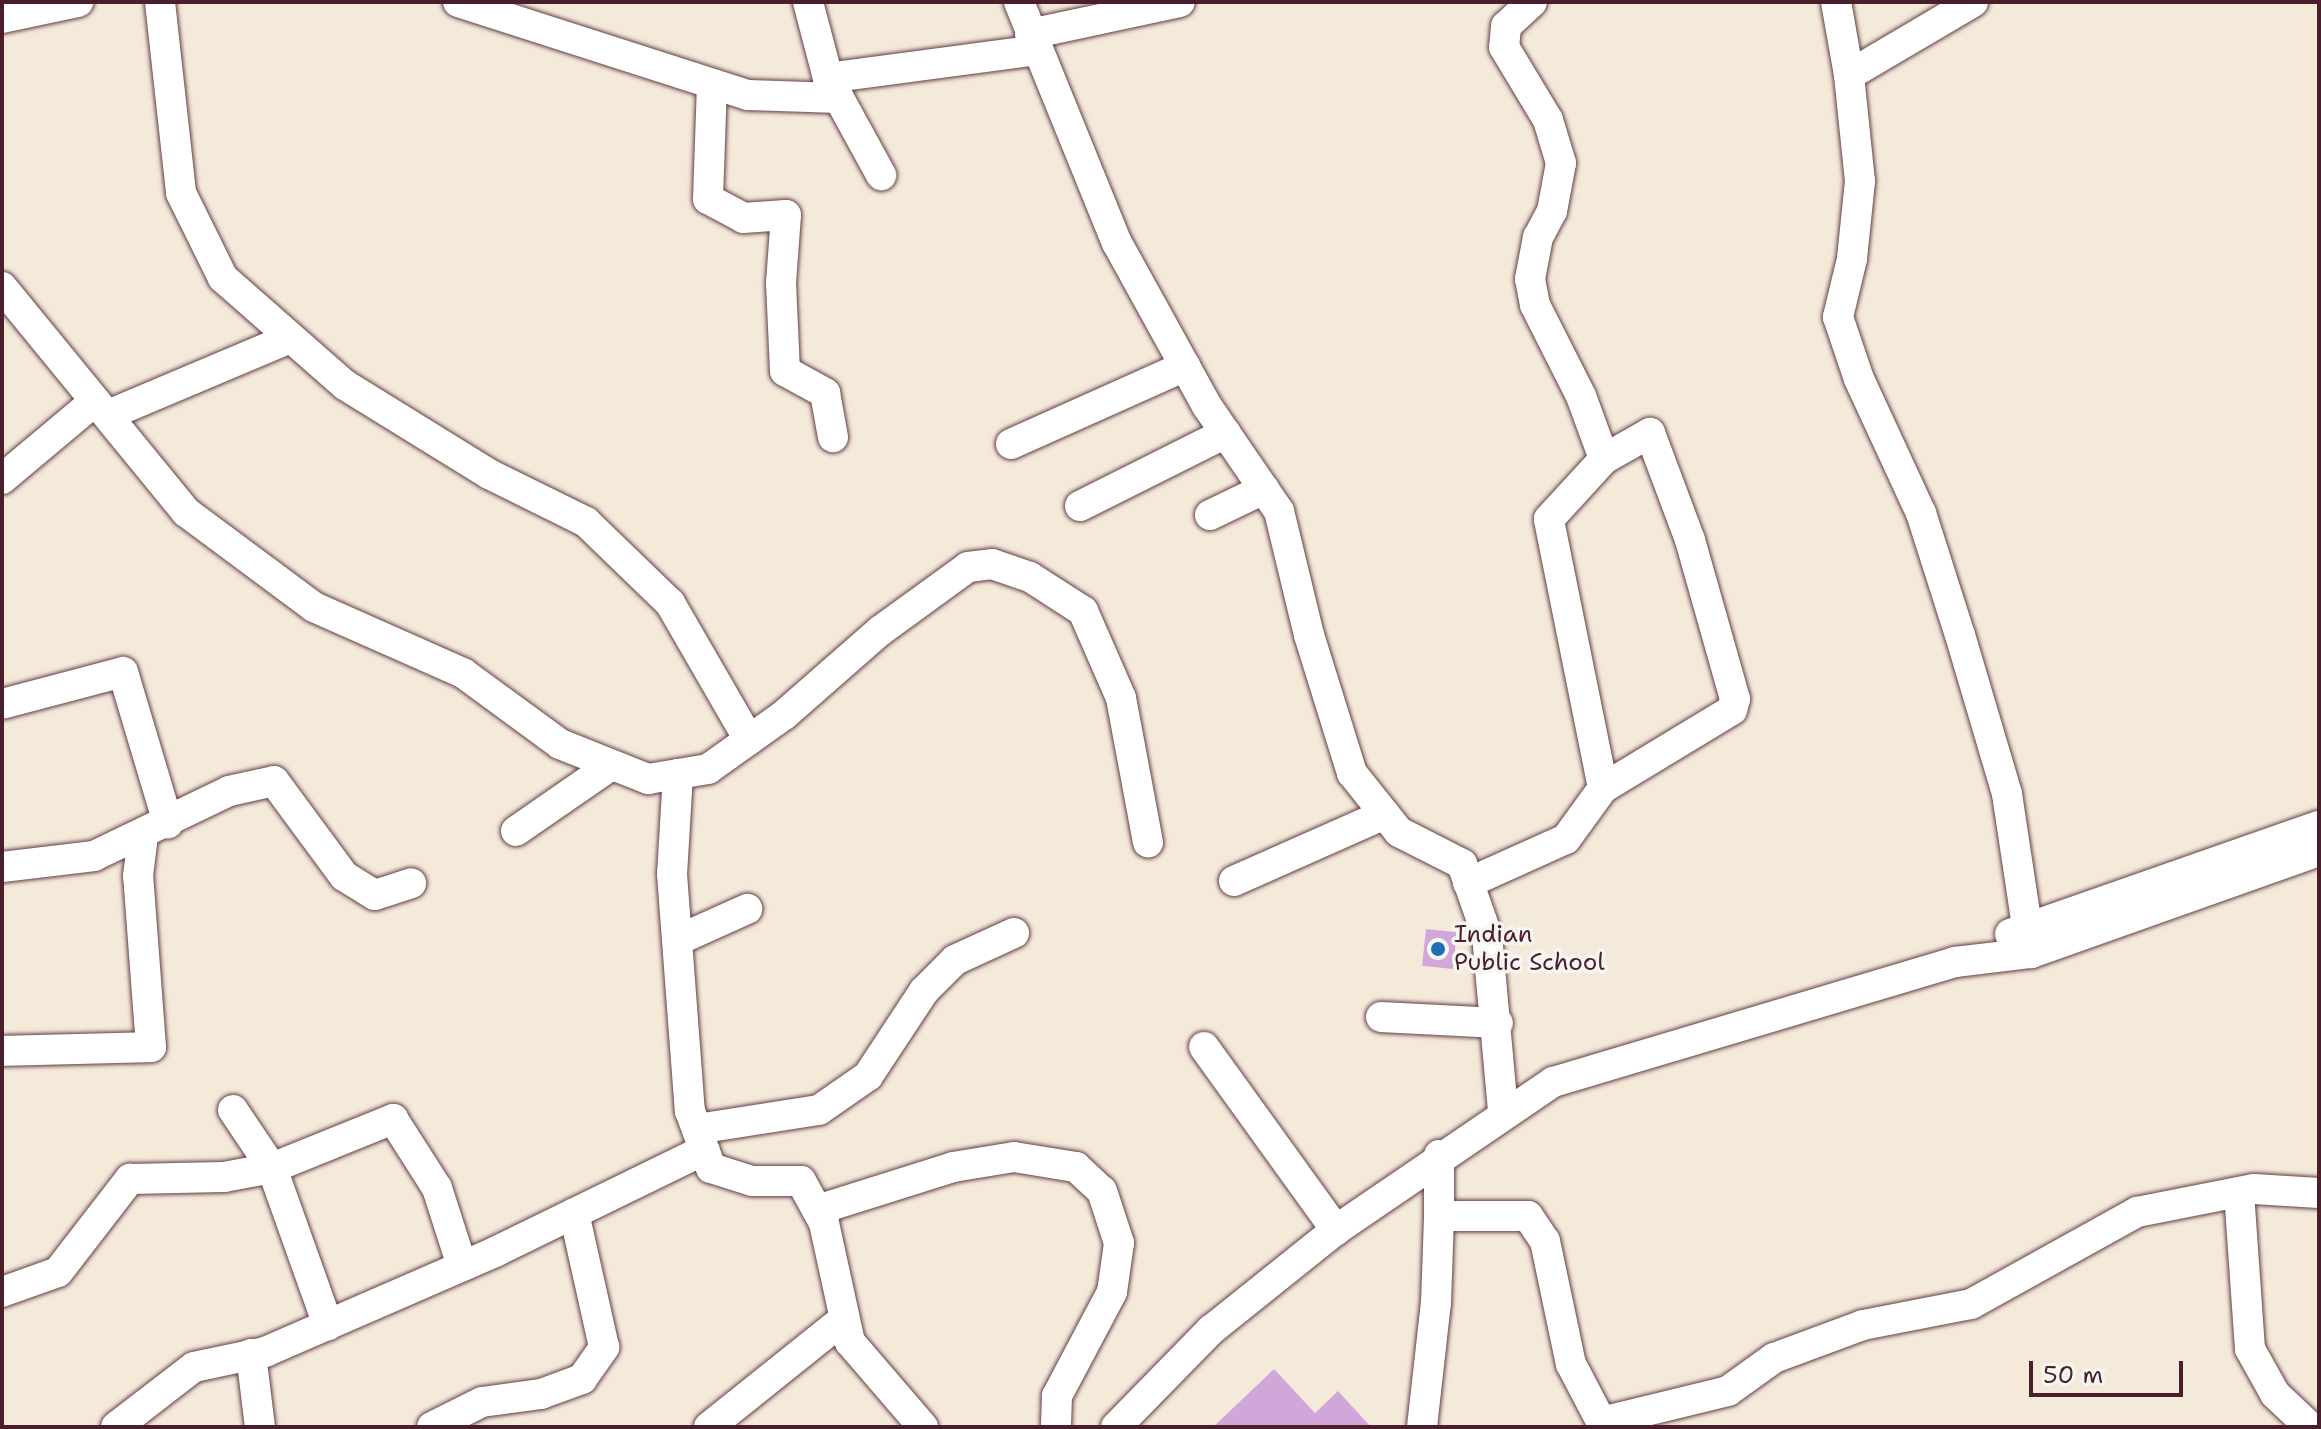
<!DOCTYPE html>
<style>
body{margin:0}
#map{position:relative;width:2321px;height:1429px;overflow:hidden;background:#f4eada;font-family:"Shantell Sans",sans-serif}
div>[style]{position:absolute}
.building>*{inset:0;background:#d1a7da;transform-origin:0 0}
.roads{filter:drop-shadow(0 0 2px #643d45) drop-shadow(0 0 2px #643d45)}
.minor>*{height:30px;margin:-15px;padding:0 15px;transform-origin:15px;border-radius:15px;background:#fff}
.dots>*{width:22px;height:22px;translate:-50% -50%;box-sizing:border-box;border:4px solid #f6f6f2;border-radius:50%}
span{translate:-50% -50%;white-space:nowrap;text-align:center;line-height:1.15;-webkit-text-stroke:7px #f6f6f2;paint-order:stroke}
.poi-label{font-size:24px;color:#4a1f2b}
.left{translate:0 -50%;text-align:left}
.frame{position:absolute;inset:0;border:4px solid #4a1f2b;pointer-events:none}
.scale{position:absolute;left:2029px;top:1361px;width:154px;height:36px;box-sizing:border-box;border:4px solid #4a1f2b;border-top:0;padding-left:10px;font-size:24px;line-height:28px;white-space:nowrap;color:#4a1f2b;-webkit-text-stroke:6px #f6f6f2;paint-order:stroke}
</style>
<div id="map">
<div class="building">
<i style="left:1426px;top:929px;width:31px;height:37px;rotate:6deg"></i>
<i style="clip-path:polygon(1274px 1369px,1315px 1413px,1338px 1391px,1371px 1427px,1213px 1427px)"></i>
</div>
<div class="roads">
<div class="minor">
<i style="left:160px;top:2px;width:192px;rotate:83.7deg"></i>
<i style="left:181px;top:193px;width:95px;rotate:63.7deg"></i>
<i style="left:223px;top:278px;width:162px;rotate:41.3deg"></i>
<i style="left:345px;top:385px;width:169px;rotate:31.7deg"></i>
<i style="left:489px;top:474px;width:108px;rotate:26.3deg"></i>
<i style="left:586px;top:522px;width:117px;rotate:44deg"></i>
<i style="left:670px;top:603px;width:158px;rotate:60deg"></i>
<i style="left:458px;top:2px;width:305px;rotate:17.8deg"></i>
<i style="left:748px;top:95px;width:91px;rotate:1.9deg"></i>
<i style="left:808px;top:2px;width:79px;rotate:75.3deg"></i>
<i style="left:828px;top:78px;width:111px;rotate:61.3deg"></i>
<i style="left:1019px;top:2px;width:260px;rotate:67.9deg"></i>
<i style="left:1117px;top:243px;width:186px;rotate:61.1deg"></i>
<i style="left:1207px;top:406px;width:127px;rotate:55.6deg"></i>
<i style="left:1279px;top:511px;width:128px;rotate:76.4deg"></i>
<i style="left:1309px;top:635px;width:145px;rotate:72.7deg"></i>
<i style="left:1352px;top:773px;width:75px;rotate:51.5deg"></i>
<i style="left:1399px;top:832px;width:71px;rotate:26.9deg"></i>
<i style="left:1462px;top:864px;width:75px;rotate:70.6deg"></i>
<i style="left:1487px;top:935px;width:177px;rotate:84.8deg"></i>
<i style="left:1532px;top:2px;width:35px;rotate:137deg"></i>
<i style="left:1506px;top:26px;width:21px;rotate:95deg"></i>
<i style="left:1504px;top:47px;width:85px;rotate:58.9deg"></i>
<i style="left:1548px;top:120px;width:45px;rotate:73.2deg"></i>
<i style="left:1561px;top:163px;width:49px;rotate:100.6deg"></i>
<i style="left:1552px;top:211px;width:30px;rotate:118deg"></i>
<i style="left:1538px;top:237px;width:43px;rotate:100.8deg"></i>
<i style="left:1530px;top:279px;width:26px;rotate:79deg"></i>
<i style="left:1535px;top:305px;width:102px;rotate:63.2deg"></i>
<i style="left:1581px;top:396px;width:67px;rotate:69.9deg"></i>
<i style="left:1836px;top:2px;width:74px;rotate:79.9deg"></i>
<i style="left:1973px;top:2px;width:144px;rotate:149.5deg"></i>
<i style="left:1849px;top:75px;width:107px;rotate:84.1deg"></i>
<i style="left:1860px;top:181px;width:78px;rotate:95.9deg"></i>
<i style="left:1852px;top:259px;width:60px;rotate:103.6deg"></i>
<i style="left:1838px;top:317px;width:65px;rotate:71.3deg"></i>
<i style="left:1859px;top:379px;width:148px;rotate:65.2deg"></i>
<i style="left:1921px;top:513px;width:128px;rotate:72.3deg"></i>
<i style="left:1960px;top:635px;width:166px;rotate:73.5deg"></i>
<i style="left:2007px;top:794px;width:161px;rotate:81.4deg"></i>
<i style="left:2px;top:18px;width:78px;rotate:-11.9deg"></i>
<i style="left:1030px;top:34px;width:153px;rotate:-12deg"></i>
<i style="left:828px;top:78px;width:211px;rotate:-7.6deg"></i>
<i style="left:712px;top:84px;width:115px;rotate:92deg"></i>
<i style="left:708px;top:199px;width:40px;rotate:28deg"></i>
<i style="left:743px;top:218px;width:43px;rotate:-4deg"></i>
<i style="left:786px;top:215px;width:68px;rotate:94.2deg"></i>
<i style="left:781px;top:283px;width:88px;rotate:87.4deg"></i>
<i style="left:785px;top:371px;width:46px;rotate:28.8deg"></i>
<i style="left:825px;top:393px;width:45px;rotate:79.7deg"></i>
<i style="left:2px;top:287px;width:291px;rotate:50.7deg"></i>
<i style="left:186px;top:512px;width:159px;rotate:36.6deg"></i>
<i style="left:314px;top:607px;width:163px;rotate:23.9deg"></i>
<i style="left:463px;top:673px;width:120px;rotate:36.2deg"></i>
<i style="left:560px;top:744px;width:95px;rotate:21.7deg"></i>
<i style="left:648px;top:779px;width:61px;rotate:-9.5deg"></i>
<i style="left:708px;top:769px;width:93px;rotate:-35.4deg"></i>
<i style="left:784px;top:715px;width:128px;rotate:-41.2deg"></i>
<i style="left:880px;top:631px;width:109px;rotate:-36deg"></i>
<i style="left:968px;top:567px;width:24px;rotate:-7deg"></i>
<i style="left:992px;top:564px;width:40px;rotate:18.9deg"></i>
<i style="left:1030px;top:577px;width:63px;rotate:32.7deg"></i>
<i style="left:1083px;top:611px;width:95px;rotate:66.4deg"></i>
<i style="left:1121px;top:698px;width:147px;rotate:79.4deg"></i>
<i style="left:108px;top:415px;width:198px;rotate:-22.9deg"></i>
<i style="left:1011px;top:444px;width:191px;rotate:-24.1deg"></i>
<i style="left:2px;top:479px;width:121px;rotate:-40deg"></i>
<i style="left:1080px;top:506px;width:163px;rotate:-26.6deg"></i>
<i style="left:1210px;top:515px;width:60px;rotate:-25.7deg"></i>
<i style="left:2px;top:704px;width:125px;rotate:-14.8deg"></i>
<i style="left:123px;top:672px;width:158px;rotate:73.4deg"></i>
<i style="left:678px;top:774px;width:100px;rotate:93.4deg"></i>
<i style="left:672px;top:874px;width:238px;rotate:85.7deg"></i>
<i style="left:690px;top:1111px;width:61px;rotate:69.8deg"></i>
<i style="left:711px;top:1168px;width:43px;rotate:17.6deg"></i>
<i style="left:752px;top:1181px;width:49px"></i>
<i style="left:801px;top:1181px;width:48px;rotate:61.3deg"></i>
<i style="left:824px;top:1223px;width:122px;rotate:77.7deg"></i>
<i style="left:850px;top:1342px;width:112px;rotate:49.3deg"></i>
<i style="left:516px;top:831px;width:114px;rotate:-34.7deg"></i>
<i style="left:2px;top:867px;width:93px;rotate:-6.8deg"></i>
<i style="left:94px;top:856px;width:150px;rotate:-25.7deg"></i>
<i style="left:229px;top:791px;width:46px;rotate:-12.5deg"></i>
<i style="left:274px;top:781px;width:118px;rotate:53.6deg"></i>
<i style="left:344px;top:876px;width:36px;rotate:32deg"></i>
<i style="left:375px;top:895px;width:38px;rotate:-18deg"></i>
<i style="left:1234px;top:881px;width:165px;rotate:-23.9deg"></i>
<i style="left:1468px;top:883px;width:107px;rotate:-24.2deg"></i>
<i style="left:1566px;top:839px;width:63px;rotate:-54deg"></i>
<i style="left:1603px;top:788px;width:274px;rotate:-101.4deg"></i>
<i style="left:1549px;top:519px;width:81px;rotate:-47.5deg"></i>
<i style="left:1604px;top:459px;width:53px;rotate:-29.5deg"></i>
<i style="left:1650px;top:433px;width:114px;rotate:69.5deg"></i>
<i style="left:1690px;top:540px;width:165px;rotate:74.2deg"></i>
<i style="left:1735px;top:699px;width:11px;rotate:105deg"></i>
<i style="left:1732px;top:710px;width:151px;rotate:148.8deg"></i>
<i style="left:2010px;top:934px;width:327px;rotate:-19.3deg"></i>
<i style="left:678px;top:940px;width:76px;rotate:-24.2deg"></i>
<i style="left:1381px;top:1017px;width:117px;rotate:2.9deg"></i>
<i style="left:1204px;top:1047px;width:226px;rotate:54.2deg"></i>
<i style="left:2px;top:1051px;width:149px;rotate:-1.5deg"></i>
<i style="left:151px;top:1047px;width:171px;rotate:-94.3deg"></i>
<i style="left:138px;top:876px;width:39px;rotate:-83deg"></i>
<i style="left:233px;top:1110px;width:70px;rotate:56.1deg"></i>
<i style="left:272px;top:1168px;width:167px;rotate:70.4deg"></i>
<i style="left:697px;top:1129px;width:123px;rotate:-8.9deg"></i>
<i style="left:819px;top:1110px;width:60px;rotate:-34.8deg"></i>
<i style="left:868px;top:1076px;width:102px;rotate:-56.6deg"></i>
<i style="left:924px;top:991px;width:44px;rotate:-45deg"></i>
<i style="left:955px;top:960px;width:65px;rotate:-24.6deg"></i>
<i style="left:1439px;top:1155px;width:61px;rotate:90deg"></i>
<i style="left:1439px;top:1216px;width:89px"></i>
<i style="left:1528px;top:1216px;width:30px;rotate:56deg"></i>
<i style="left:1545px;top:1241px;width:126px;rotate:78.1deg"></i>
<i style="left:1571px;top:1364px;width:71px;rotate:62.4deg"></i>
<i style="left:2239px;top:1192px;width:157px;rotate:86deg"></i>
<i style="left:2250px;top:1349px;width:51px;rotate:60.9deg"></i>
<i style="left:2275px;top:1394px;width:48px;rotate:43.3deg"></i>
<i style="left:817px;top:1210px;width:143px;rotate:-17.5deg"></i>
<i style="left:953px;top:1167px;width:62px;rotate:-9.3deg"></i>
<i style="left:1014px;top:1157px;width:63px;rotate:9.2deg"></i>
<i style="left:1076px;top:1167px;width:35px;rotate:43deg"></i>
<i style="left:1102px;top:1191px;width:55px;rotate:71.9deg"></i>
<i style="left:1119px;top:1243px;width:49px;rotate:98.1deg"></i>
<i style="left:1112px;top:1292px;width:118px;rotate:117.9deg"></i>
<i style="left:1057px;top:1396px;width:31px;rotate:92deg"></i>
<i style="left:2px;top:1292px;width:59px;rotate:-19.7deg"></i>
<i style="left:58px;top:1272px;width:118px;rotate:-52.3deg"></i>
<i style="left:130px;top:1179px;width:94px;rotate:-1.2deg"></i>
<i style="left:224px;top:1177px;width:49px;rotate:-10.6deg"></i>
<i style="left:272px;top:1168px;width:131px;rotate:-22deg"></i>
<i style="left:393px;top:1119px;width:82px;rotate:57.5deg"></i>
<i style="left:437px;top:1188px;width:82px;rotate:72.2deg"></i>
<i style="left:251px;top:1354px;width:74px;rotate:83deg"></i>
<i style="left:1601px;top:1422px;width:131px;rotate:-13.7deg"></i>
<i style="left:1728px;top:1391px;width:57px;rotate:-35.7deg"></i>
<i style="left:1774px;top:1358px;width:95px;rotate:-20.3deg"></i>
<i style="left:1863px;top:1325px;width:110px;rotate:-11deg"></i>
<i style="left:1971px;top:1304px;width:190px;rotate:-29deg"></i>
<i style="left:2137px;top:1212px;width:119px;rotate:-11.1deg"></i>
<i style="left:2254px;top:1189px;width:65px;rotate:3.5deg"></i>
<i style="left:116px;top:1427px;width:98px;rotate:-37.6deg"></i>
<i style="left:194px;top:1367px;width:73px;rotate:-11.9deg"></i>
<i style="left:265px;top:1352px;width:251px;rotate:-23.5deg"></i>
<i style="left:495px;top:1252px;width:233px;rotate:-26deg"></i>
<i style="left:432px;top:1427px;width:56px;rotate:-26.6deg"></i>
<i style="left:482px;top:1402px;width:60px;rotate:-7.7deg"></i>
<i style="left:541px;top:1394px;width:44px;rotate:-20.1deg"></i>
<i style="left:582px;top:1379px;width:39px;rotate:-55deg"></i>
<i style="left:604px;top:1347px;width:137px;rotate:-102.6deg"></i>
<i style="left:709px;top:1427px;width:173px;rotate:-38.7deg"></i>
<i style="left:1116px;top:1427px;width:136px;rotate:-45.6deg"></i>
<i style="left:1211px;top:1330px;width:160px;rotate:-38.7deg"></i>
<i style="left:1336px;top:1230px;width:263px;rotate:-34.3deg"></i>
<i style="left:1553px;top:1082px;width:420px;rotate:-16.6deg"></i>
<i style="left:1955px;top:962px;width:77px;rotate:-6.8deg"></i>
<i style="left:2031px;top:953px;width:306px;rotate:-19.5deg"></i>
<i style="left:1422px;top:1427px;width:125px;rotate:-83.6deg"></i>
<i style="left:1436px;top:1303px;width:87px;rotate:-88deg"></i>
</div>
</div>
<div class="dots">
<i style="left:1438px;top:949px;background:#1f6fb2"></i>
</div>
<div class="poi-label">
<span class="left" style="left:1454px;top:949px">Indian<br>Public School</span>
</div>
<div class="frame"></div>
<div class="scale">50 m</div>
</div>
